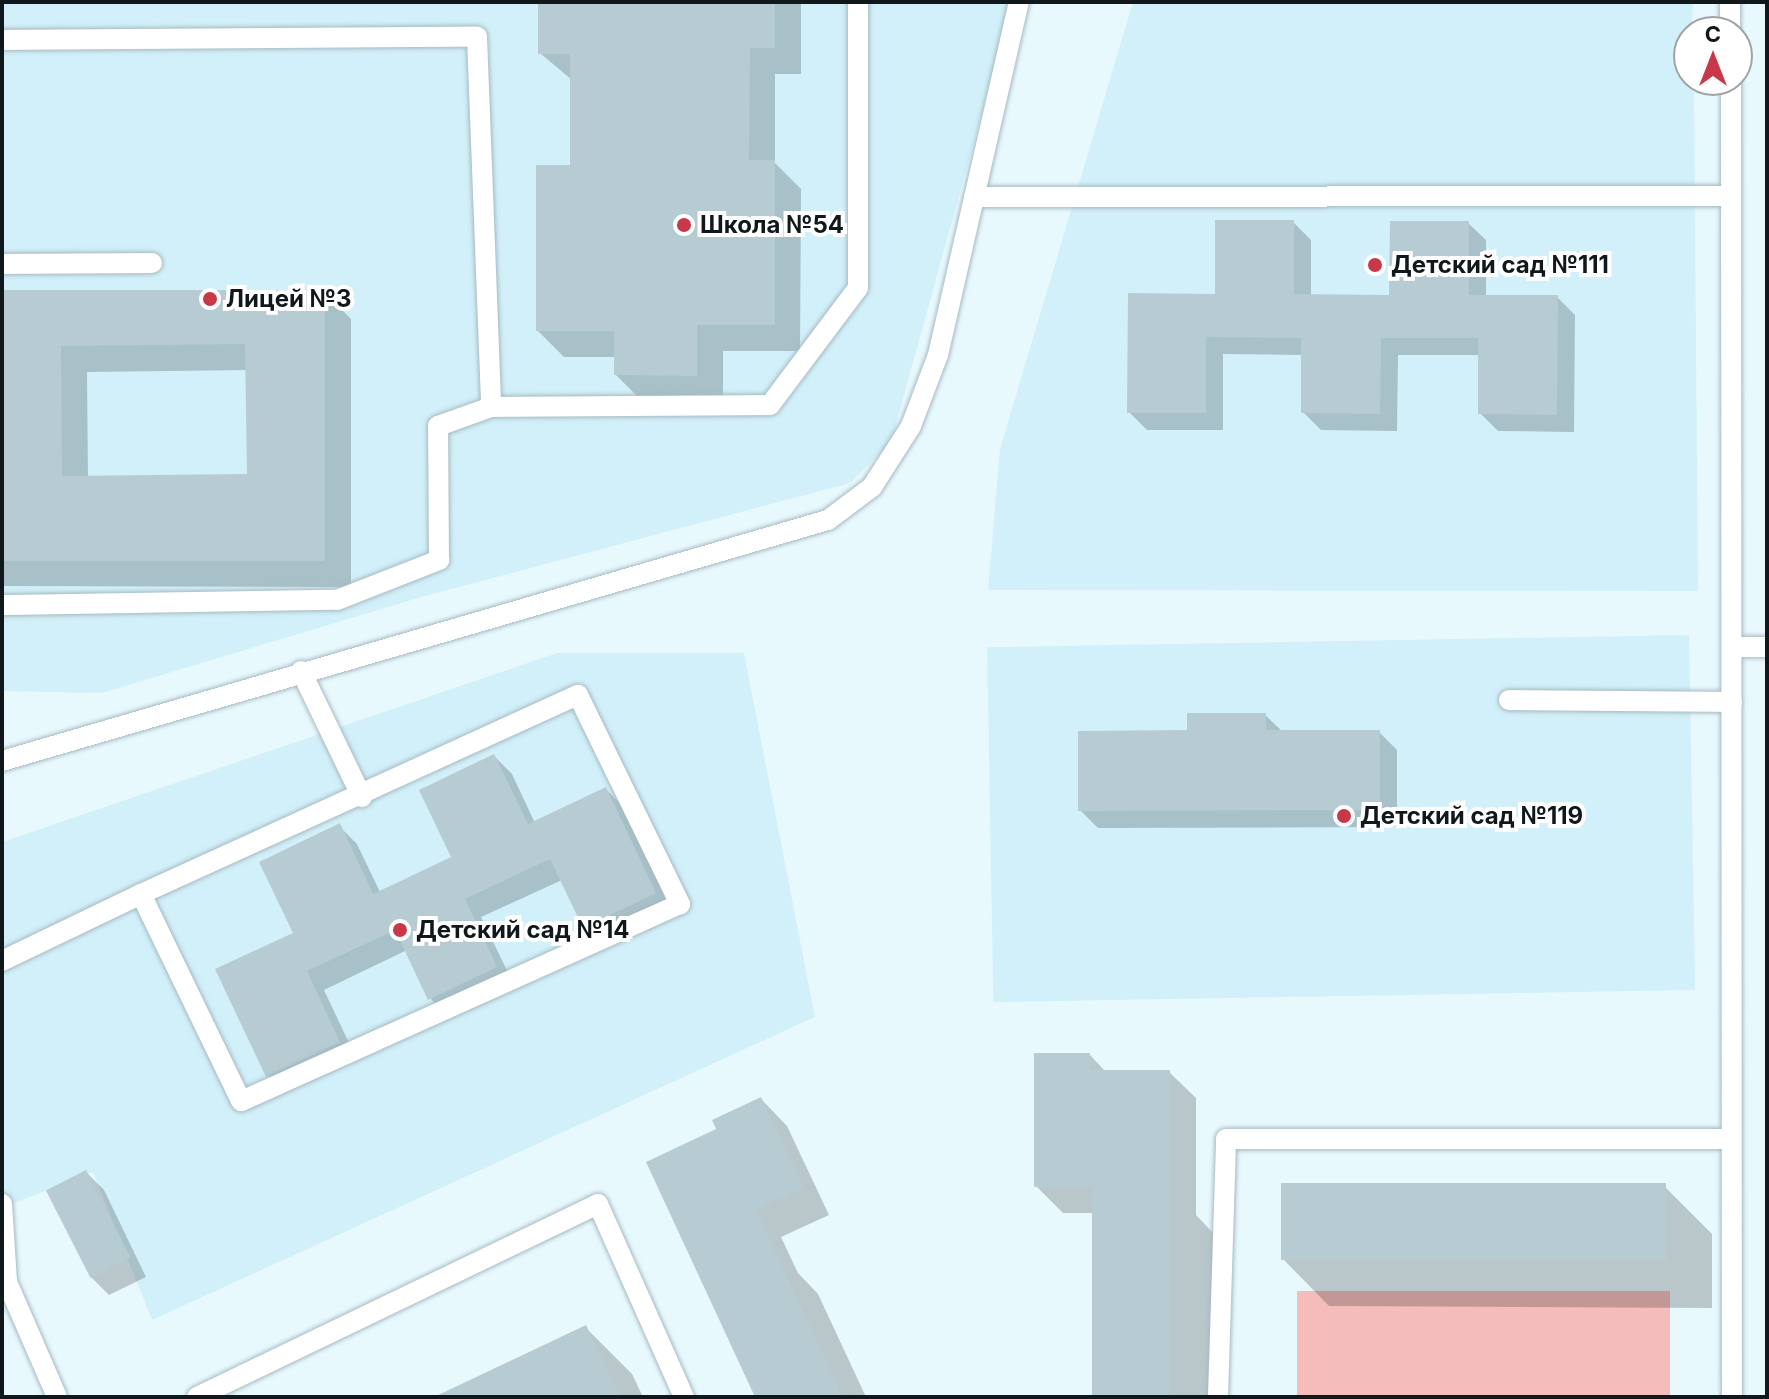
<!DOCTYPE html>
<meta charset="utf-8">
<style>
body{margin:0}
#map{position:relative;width:1769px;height:1399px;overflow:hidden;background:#e8f9fe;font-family:Inter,sans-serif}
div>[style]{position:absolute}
.built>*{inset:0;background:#d2f0f9;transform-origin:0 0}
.green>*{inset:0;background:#f4bdbc;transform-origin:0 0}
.shadow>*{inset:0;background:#0003}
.building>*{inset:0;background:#b7cbd2;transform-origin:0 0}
.roads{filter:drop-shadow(0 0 2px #a6bac1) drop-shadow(0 0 2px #a6bac1)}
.service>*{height:20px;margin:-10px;padding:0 10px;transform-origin:10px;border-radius:10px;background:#fff}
.dots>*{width:22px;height:22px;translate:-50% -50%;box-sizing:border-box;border:4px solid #fff;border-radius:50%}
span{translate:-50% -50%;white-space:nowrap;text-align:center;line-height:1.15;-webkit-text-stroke:8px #fff;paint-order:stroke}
.poi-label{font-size:24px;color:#11181b;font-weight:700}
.left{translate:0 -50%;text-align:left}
.frame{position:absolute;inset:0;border:4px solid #11181b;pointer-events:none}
.north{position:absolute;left:1673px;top:16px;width:80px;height:80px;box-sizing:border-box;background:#fff;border:2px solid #a0a3a4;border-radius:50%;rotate:0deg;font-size:22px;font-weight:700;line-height:32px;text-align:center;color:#11181b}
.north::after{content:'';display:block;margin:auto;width:28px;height:36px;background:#c83849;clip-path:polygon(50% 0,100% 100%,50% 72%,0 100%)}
</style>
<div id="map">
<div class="built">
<i style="clip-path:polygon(2px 2px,1011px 2px,1011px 8px,891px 442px,850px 483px,425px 596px,102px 693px,2px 691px)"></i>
<i style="clip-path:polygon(1133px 2px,1693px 2px,1689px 80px,1694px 80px,1698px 591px,988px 590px,1000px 449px)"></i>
<i style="left:1689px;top:635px;width:355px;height:702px;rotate:89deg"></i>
<i style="clip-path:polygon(557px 653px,744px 653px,815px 1017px,152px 1320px,93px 1172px,2px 1208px,2px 842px)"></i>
</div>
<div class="green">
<i style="left:1670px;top:1291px;width:106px;height:373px;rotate:90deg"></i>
</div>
<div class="shadow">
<i style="clip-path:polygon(540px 2px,801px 2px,801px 74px,775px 74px,775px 163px,801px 189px,800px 351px,723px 351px,723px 402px,642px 401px,616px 375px,616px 357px,564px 357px,538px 331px,572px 168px,572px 80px,540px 53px)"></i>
<i style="clip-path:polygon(1293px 222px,1311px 240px,1311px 296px,1391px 297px,1468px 223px,1486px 240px,1486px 297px,1557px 297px,1575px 315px,1574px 432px,1498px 431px,1480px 413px,1480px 355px,1398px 355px,1397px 431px,1321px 430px,1303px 412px,1303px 355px,1223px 354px,1223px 430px,1147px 430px,1129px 412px,1217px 296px)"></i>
<i style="clip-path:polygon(evenodd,2px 292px,324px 292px,351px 319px,351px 587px,2px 586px,2px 292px,248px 370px,249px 476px,88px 478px,87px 372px,248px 370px)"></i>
<i style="clip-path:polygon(1265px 715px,1283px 732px,1379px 732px,1397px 750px,1397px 827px,1098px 828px,1080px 810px,1189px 732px)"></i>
<i style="clip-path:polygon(494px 756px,512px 774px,535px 823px,606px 789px,623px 807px,673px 911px,602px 945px,585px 927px,562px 880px,481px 917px,514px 985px,448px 1016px,430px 998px,407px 950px,324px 990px,357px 1060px,285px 1093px,267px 1075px,296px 934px,339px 826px,357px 844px,380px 892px,453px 858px)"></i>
<i style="clip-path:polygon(1090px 1055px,1106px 1072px,1169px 1072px,1196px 1098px,1196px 1215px,1216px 1236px,1216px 1397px,1094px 1397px,1094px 1213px,1063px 1213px,1036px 1186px)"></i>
<i style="clip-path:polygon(761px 1099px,787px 1126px,829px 1215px,781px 1237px,798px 1273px,818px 1294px,866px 1397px,758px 1397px,718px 1130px)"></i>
<i style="clip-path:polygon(86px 1172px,104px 1190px,146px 1277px,109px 1295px,91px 1277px)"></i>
<i style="clip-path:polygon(1665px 1187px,1712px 1234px,1712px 1308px,1329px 1306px,1283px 1259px)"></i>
<i style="clip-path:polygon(585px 1327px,632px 1374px,643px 1397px,438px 1397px)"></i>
</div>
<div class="building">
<i style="clip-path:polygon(538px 2px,775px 2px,775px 48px,750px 48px,749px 160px,775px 160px,775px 325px,697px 325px,697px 376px,614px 375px,614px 331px,536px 331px,536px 165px,570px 165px,570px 54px,538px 54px)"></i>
<i style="clip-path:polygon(1215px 220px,1294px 220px,1294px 294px,1389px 295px,1390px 221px,1469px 221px,1469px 295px,1558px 295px,1557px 415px,1478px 414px,1478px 338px,1381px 338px,1380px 414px,1301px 413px,1301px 338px,1206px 337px,1206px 413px,1127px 413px,1128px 293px,1215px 294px)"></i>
<i style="clip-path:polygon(evenodd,2px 290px,325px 290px,325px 561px,2px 561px,2px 290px,245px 344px,247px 474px,62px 476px,61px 346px,245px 344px)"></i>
<i style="clip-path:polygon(1187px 713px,1266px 713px,1266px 730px,1380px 730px,1380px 810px,1078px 811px,1078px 731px,1187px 730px)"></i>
<i style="clip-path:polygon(494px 754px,528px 824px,606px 787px,656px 893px,583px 928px,550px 859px,465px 899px,497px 967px,428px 1000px,395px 930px,307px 971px,340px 1042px,266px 1077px,215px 969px,293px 933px,259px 862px,340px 823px,373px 894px,407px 878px,451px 857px,419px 790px)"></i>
<i style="clip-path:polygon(1034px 1053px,1090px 1053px,1090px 1070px,1170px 1070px,1170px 1397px,1092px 1397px,1092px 1187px,1034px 1187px)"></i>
<i style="clip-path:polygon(761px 1097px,804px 1188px,756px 1210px,843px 1397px,755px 1397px,646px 1162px,716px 1129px,712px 1120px)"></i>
<i style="left:86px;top:1170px;width:98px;height:45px;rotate:63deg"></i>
<i style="left:1281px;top:1183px;width:385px;height:77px"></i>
<i style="clip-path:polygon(586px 1325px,620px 1397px,434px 1397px)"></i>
</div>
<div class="roads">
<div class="service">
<i style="left:1730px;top:2px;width:30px;rotate:90deg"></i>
<i style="left:2px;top:40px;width:475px;rotate:-0.4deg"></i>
<i style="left:477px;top:37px;width:370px;rotate:87.8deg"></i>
<i style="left:491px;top:407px;width:279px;rotate:-0.4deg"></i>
<i style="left:770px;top:405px;width:146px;rotate:-53.1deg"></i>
<i style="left:858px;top:288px;width:286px;rotate:-90deg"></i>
<i style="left:1731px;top:80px;width:1317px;rotate:89.96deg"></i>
<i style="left:974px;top:197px;width:757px;rotate:-0.08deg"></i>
<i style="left:2px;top:264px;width:150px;rotate:-0.4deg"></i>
<i style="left:2px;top:605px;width:335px;rotate:-0.9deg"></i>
<i style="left:337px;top:600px;width:110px;rotate:-21.4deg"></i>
<i style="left:439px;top:560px;width:134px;rotate:-90.4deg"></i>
<i style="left:438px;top:426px;width:56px;rotate:-19.7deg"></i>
<i style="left:1732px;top:647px;width:35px"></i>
<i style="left:301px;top:671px;width:140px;rotate:64.2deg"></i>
<i style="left:1509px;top:700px;width:223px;rotate:0.5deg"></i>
<i style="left:2px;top:761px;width:860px;rotate:-16.27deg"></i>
<i style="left:828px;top:520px;width:55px;rotate:-36.9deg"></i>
<i style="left:872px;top:487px;width:72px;rotate:-57.4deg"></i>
<i style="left:911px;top:426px;width:76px;rotate:-69.2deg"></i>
<i style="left:938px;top:355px;width:362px;rotate:-77.1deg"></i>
<i style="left:2px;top:961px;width:154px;rotate:-25.7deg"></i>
<i style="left:141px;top:894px;width:480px;rotate:-24.5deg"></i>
<i style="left:578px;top:695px;width:233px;rotate:64deg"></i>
<i style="left:680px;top:904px;width:481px;rotate:155.8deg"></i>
<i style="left:241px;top:1101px;width:230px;rotate:-115.8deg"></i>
<i style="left:2px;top:1204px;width:78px;rotate:86.3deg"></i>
<i style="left:7px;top:1282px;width:125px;rotate:66.5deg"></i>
<i style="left:197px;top:1397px;width:445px;rotate:-25.7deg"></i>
<i style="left:598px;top:1204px;width:211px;rotate:66deg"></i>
<i style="left:1218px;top:1397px;width:258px;rotate:-88.2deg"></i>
<i style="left:1226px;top:1139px;width:502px"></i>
</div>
</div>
<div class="dots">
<i style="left:684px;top:225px;background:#c83849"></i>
<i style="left:1375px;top:265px;background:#c83849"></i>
<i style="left:210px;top:299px;background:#c83849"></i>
<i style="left:1344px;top:816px;background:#c83849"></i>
<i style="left:400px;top:930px;background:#c83849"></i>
</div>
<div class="poi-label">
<span class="left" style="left:700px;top:225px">Школа №54</span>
<span class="left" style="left:1391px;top:265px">Детский сад №111</span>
<span class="left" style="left:226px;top:299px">Лицей №3</span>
<span class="left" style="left:1360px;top:816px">Детский сад №119</span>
<span class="left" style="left:416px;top:930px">Детский сад №14</span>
</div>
<div class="frame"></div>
<div class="north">С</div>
</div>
